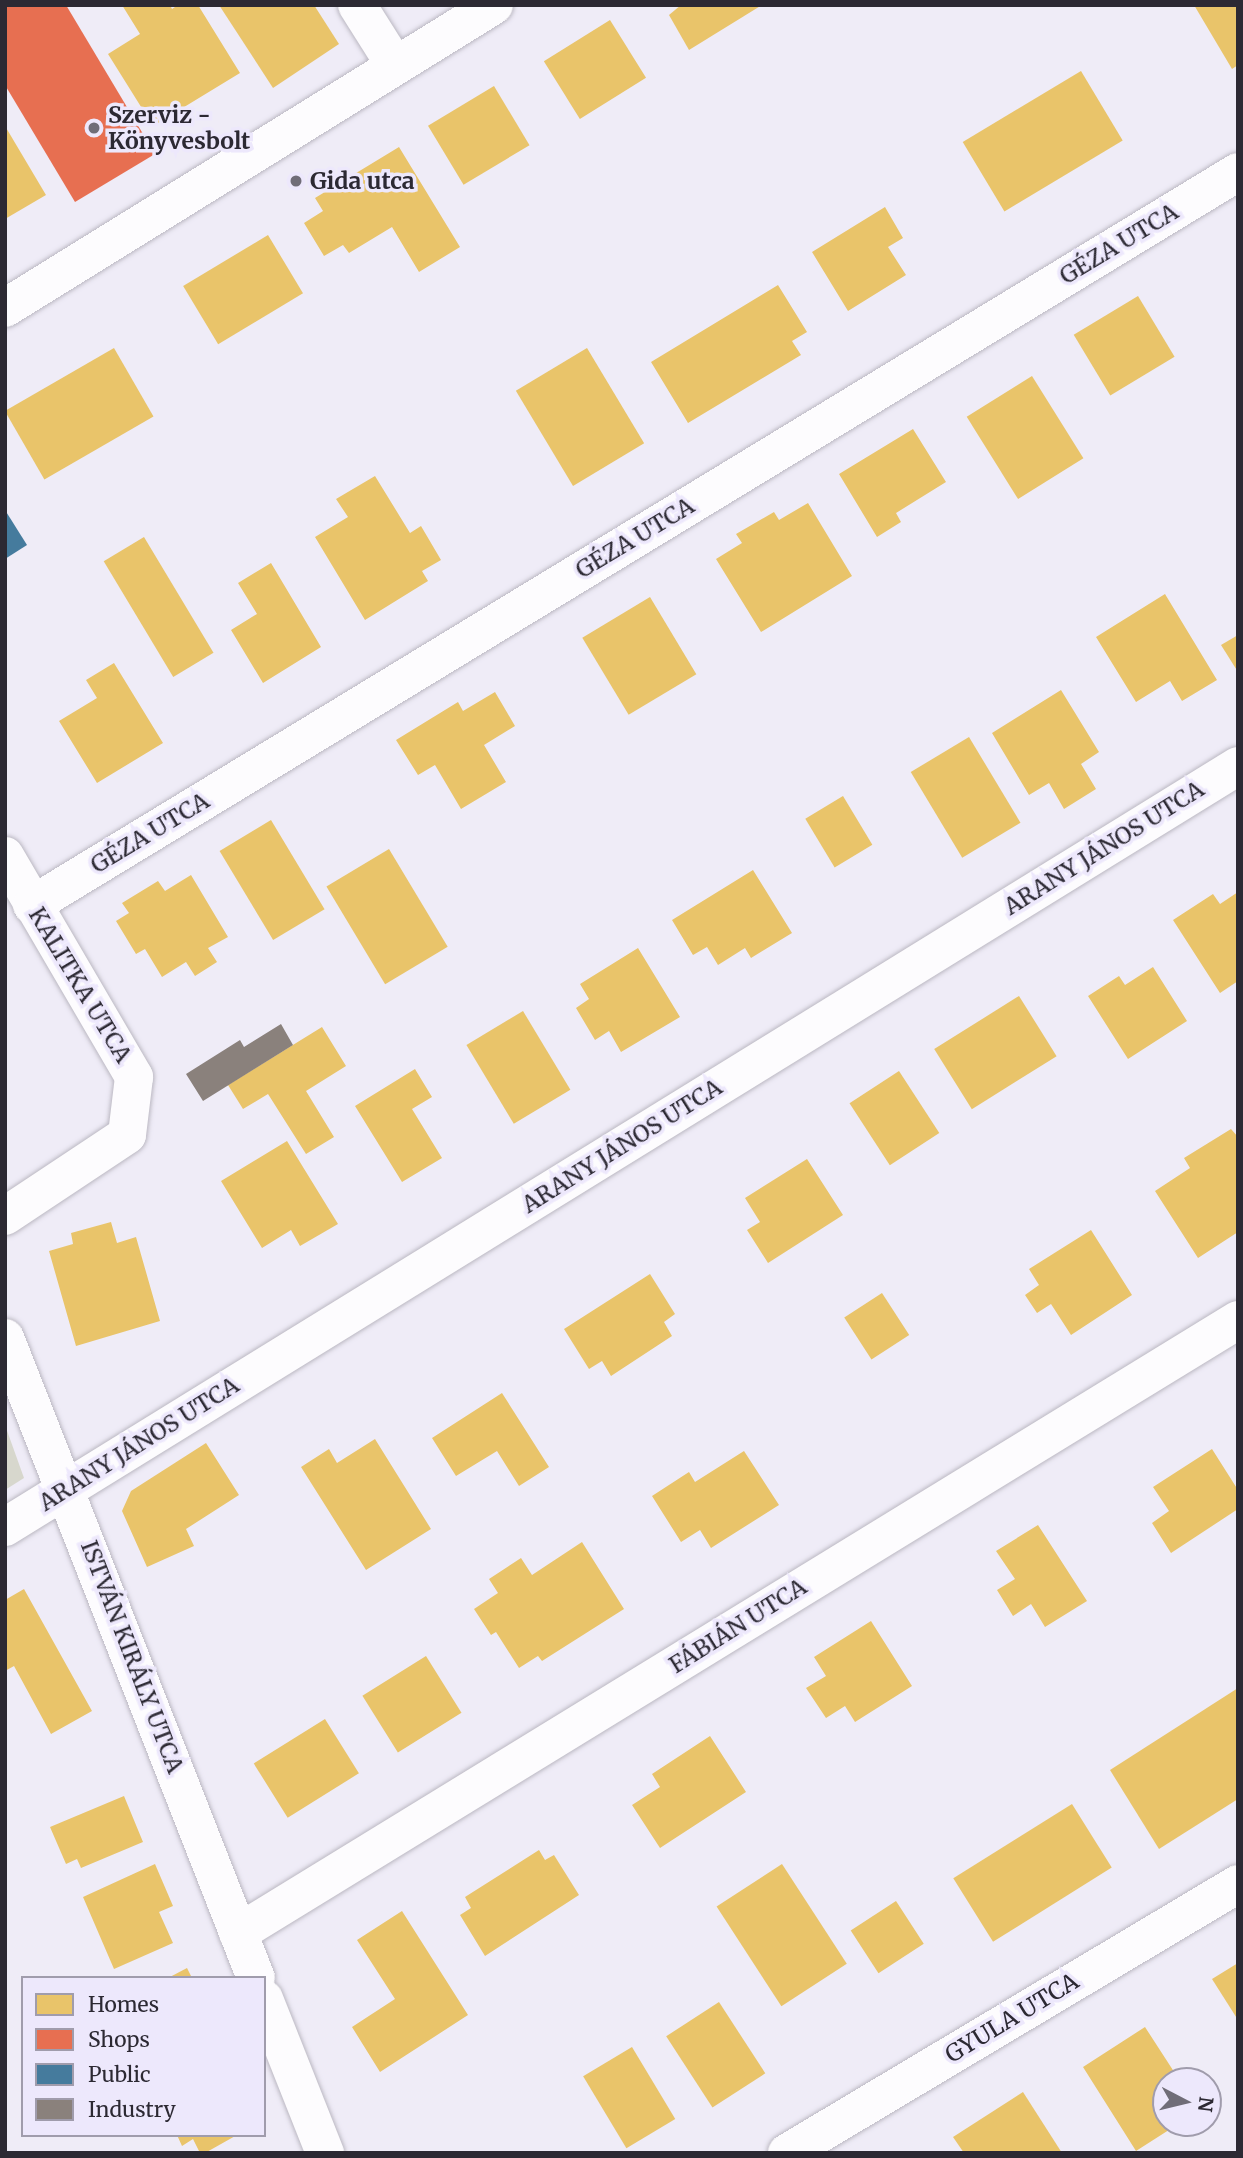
<!DOCTYPE html>
<meta charset="utf-8">
<style>
body{margin:0}
#map{position:relative;width:1243px;height:2158px;overflow:hidden;background:#efecf7;font-family:Merriweather,serif}
div>[style]{position:absolute}
.green>*{inset:0;background:#d7d7cd}
.homes>*{inset:0;background:#e9c46a;transform-origin:0 0}
.shops>*{inset:0;background:#e76f51}
.public>*{inset:0;background:#457b9d}
.industry>*{inset:0;background:#8a817c}
.roads{filter:drop-shadow(0 0 2px #bbb8c2) drop-shadow(0 0 2px #bbb8c2)}
.minor>*{height:38px;margin:-19px;padding:0 19px;transform-origin:19px;border-radius:19px;background:#fdfcfe}
.tertiary>*{height:38px;margin:-19px;padding:0 19px;transform-origin:19px;border-radius:19px;background:#fdfcfe}
.dots>*{width:19px;height:19px;translate:-50% -50%;box-sizing:border-box;border:4px solid #ede8fc;border-radius:50%}
span{translate:-50% -50%;white-space:nowrap;text-align:center;line-height:1.15;-webkit-text-stroke:7px #ede8fc;paint-order:stroke}
.poi-label{font-size:23px;color:#2c2933;font-weight:700}
.left{translate:0 -50%;text-align:left}
.street-label{font-size:23px;color:#2c2933}
.frame{position:absolute;inset:0;border:7px solid #2c2933;pointer-events:none}
.legend{position:absolute;left:21px;top:1976px;width:245px;height:161px;box-sizing:border-box;background:#ede8fc;border:2px solid #a09cac;margin:0;padding:9px 12px;list-style:none;font-size:21px;color:#2c2933}
.legend li{display:flex;align-items:center;gap:14px;height:35px}
.legend b{width:35px;border:2px solid #a09cac}
.north{position:absolute;left:1152px;top:2067px;width:70px;height:70px;box-sizing:border-box;background:#ede8fc;border:2px solid #a09cac;border-radius:50%;rotate:97deg;font-size:19px;font-weight:700;line-height:28px;text-align:center;color:#2c2933}
.north::after{content:'';display:block;margin:auto;width:24px;height:32px;background:#706d78;clip-path:polygon(50% 0,100% 100%,50% 72%,0 100%)}
</style>
<div id="map">
<div class="green">
<i style="clip-path:polygon(5px 1425px,24px 1478px,5px 1490px)"></i>
</div>
<div class="homes">
<i style="clip-path:polygon(122px 5px,170px 5px,172px 9px,178px 5px,198px 5px,240px 73px,153px 126px,108px 54px,140px 34px)"></i>
<i style="clip-path:polygon(219px 5px,314px 5px,339px 44px,273px 88px)"></i>
<i style="clip-path:polygon(681px 5px,762px 5px,689px 50px,669px 15px)"></i>
<i style="clip-path:polygon(1194px 5px,1238px 5px,1238px 65px,1232px 69px)"></i>
<i style="left:610px;top:20px;width:68px;height:78px;rotate:58deg"></i>
<i style="left:1081px;top:71px;width:81px;height:138px;rotate:59deg"></i>
<i style="left:494px;top:86px;width:69px;height:77px;rotate:59deg"></i>
<i style="clip-path:polygon(5px 126px,46px 195px,5px 219px)"></i>
<i style="clip-path:polygon(399px 147px,460px 247px,419px 272px,392px 227px,349px 253px,343px 245px,324px 256px,304px 223px,323px 211px,315px 198px)"></i>
<i style="clip-path:polygon(885px 207px,903px 238px,888px 247px,906px 275px,848px 311px,812px 252px)"></i>
<i style="left:268px;top:235px;width:68px;height:99px;rotate:59deg"></i>
<i style="clip-path:polygon(778px 285px,807px 332px,792px 341px,801px 355px,688px 423px,651px 362px)"></i>
<i style="left:1138px;top:296px;width:71px;height:75px;rotate:59deg"></i>
<i style="left:114px;top:348px;width:79px;height:126px;rotate:60deg"></i>
<i style="left:587px;top:348px;width:111px;height:83px;rotate:59deg"></i>
<i style="left:1032px;top:376px;width:97px;height:77px;rotate:58deg"></i>
<i style="clip-path:polygon(913px 429px,946px 482px,896px 513px,901px 522px,877px 537px,839px 474px)"></i>
<i style="clip-path:polygon(375px 476px,410px 533px,421px 526px,441px 560px,422px 571px,428px 581px,365px 620px,315px 537px,348px 517px,336px 499px)"></i>
<i style="clip-path:polygon(808px 503px,852px 576px,761px 632px,716px 559px,742px 543px,736px 534px,774px 512px,779px 520px)"></i>
<i style="left:144px;top:537px;width:135px;height:47px;rotate:59deg"></i>
<i style="clip-path:polygon(271px 563px,321px 647px,263px 683px,231px 630px,257px 614px,238px 583px)"></i>
<i style="clip-path:polygon(1165px 594px,1217px 680px,1182px 701px,1170px 681px,1136px 702px,1096px 637px)"></i>
<i style="left:650px;top:597px;width:90px;height:79px;rotate:59deg"></i>
<i style="clip-path:polygon(1238px 635px,1238px 672px,1221px 645px)"></i>
<i style="clip-path:polygon(114px 663px,163px 743px,97px 783px,59px 721px,97px 698px,86px 680px)"></i>
<i style="clip-path:polygon(1061px 690px,1099px 752px,1081px 764px,1096px 789px,1064px 809px,1049px 783px,1029px 795px,992px 733px)"></i>
<i style="clip-path:polygon(495px 692px,515px 726px,484px 745px,506px 782px,461px 809px,435px 765px,418px 775px,396px 740px,458px 702px,463px 711px)"></i>
<i style="left:969px;top:737px;width:100px;height:68px;rotate:59deg"></i>
<i style="left:843px;top:796px;width:57px;height:44px;rotate:59deg"></i>
<i style="left:271px;top:820px;width:104px;height:60px;rotate:59deg"></i>
<i style="left:389px;top:849px;width:114px;height:73px;rotate:59deg"></i>
<i style="clip-path:polygon(753px 870px,792px 933px,751px 958px,745px 948px,718px 965px,707px 947px,693px 955px,672px 920px)"></i>
<i style="clip-path:polygon(191px 875px,228px 937px,208px 948px,217px 962px,195px 976px,186px 962px,162px 977px,145px 949px,136px 954px,116px 921px,129px 913px,122px 903px,158px 881px,165px 891px)"></i>
<i style="clip-path:polygon(1238px 892px,1238px 981px,1220px 993px,1173px 920px,1213px 894px,1220px 904px)"></i>
<i style="clip-path:polygon(638px 948px,680px 1017px,621px 1052px,609px 1031px,595px 1040px,576px 1008px,589px 999px,580px 984px)"></i>
<i style="clip-path:polygon(1153px 967px,1187px 1021px,1128px 1059px,1088px 996px,1119px 976px,1125px 985px)"></i>
<i style="left:1019px;top:996px;width:71px;height:100px;rotate:58deg"></i>
<i style="left:523px;top:1011px;width:92px;height:66px;rotate:59deg"></i>
<i style="clip-path:polygon(322px 1027px,346px 1066px,306px 1091px,334px 1137px,306px 1154px,268px 1094px,243px 1109px,228px 1085px)"></i>
<i style="clip-path:polygon(415px 1069px,432px 1097px,412px 1109px,442px 1158px,402px 1182px,355px 1106px)"></i>
<i style="left:899px;top:1071px;width:74px;height:59px;rotate:57deg"></i>
<i style="clip-path:polygon(1231px 1129px,1238px 1137px,1238px 1232px,1198px 1258px,1155px 1191px,1190px 1168px,1184px 1158px)"></i>
<i style="clip-path:polygon(287px 1141px,338px 1224px,300px 1246px,291px 1230px,262px 1248px,221px 1181px)"></i>
<i style="clip-path:polygon(807px 1159px,843px 1215px,768px 1263px,747px 1230px,760px 1222px,745px 1198px)"></i>
<i style="clip-path:polygon(111px 1222px,117px 1243px,136px 1237px,160px 1321px,76px 1346px,49px 1251px,73px 1244px,71px 1233px)"></i>
<i style="clip-path:polygon(1091px 1230px,1132px 1295px,1071px 1335px,1051px 1304px,1037px 1313px,1025px 1295px,1039px 1285px,1029px 1269px)"></i>
<i style="clip-path:polygon(650px 1274px,675px 1314px,664px 1322px,672px 1336px,611px 1376px,602px 1361px,589px 1369px,564px 1329px)"></i>
<i style="left:882px;top:1293px;width:50px;height:45px;rotate:57deg"></i>
<i style="clip-path:polygon(502px 1393px,549px 1467px,519px 1486px,497px 1451px,456px 1476px,432px 1438px)"></i>
<i style="clip-path:polygon(375px 1439px,431px 1529px,366px 1570px,301px 1467px,329px 1449px,337px 1463px)"></i>
<i style="clip-path:polygon(206px 1443px,239px 1495px,186px 1529px,194px 1546px,147px 1567px,122px 1511px,131px 1491px)"></i>
<i style="clip-path:polygon(1212px 1449px,1238px 1490px,1238px 1509px,1171px 1553px,1152px 1523px,1169px 1511px,1153px 1487px)"></i>
<i style="clip-path:polygon(744px 1451px,779px 1505px,711px 1548px,700px 1530px,681px 1542px,652px 1496px,689px 1472px,695px 1482px)"></i>
<i style="clip-path:polygon(1038px 1525px,1087px 1601px,1045px 1627px,1031px 1604px,1013px 1616px,997px 1590px,1015px 1579px,996px 1551px)"></i>
<i style="clip-path:polygon(582px 1542px,624px 1609px,542px 1661px,538px 1656px,519px 1668px,496px 1632px,491px 1635px,474px 1609px,498px 1593px,489px 1579px,521px 1558px,532px 1575px)"></i>
<i style="clip-path:polygon(24px 1589px,92px 1711px,51px 1734px,14px 1666px,5px 1671px,5px 1600px)"></i>
<i style="clip-path:polygon(871px 1621px,912px 1686px,855px 1722px,845px 1706px,826px 1718px,806px 1688px,826px 1676px,814px 1657px)"></i>
<i style="left:426px;top:1656px;width:67px;height:75px;rotate:58deg"></i>
<i style="clip-path:polygon(1238px 1688px,1238px 1799px,1159px 1849px,1110px 1770px)"></i>
<i style="left:325px;top:1719px;width:64px;height:84px;rotate:58deg"></i>
<i style="clip-path:polygon(710px 1736px,746px 1792px,660px 1848px,632px 1805px,660px 1787px,652px 1774px)"></i>
<i style="clip-path:polygon(124px 1796px,143px 1842px,81px 1868px,77px 1859px,66px 1864px,50px 1827px)"></i>
<i style="left:1072px;top:1804px;width:75px;height:140px;rotate:58deg"></i>
<i style="clip-path:polygon(539px 1850px,545px 1860px,554px 1855px,579px 1895px,485px 1956px,460px 1915px,471px 1908px,465px 1897px)"></i>
<i style="clip-path:polygon(155px 1864px,173px 1906px,159px 1912px,173px 1943px,114px 1969px,83px 1897px)"></i>
<i style="left:782px;top:1864px;width:119px;height:78px;rotate:57deg"></i>
<i style="left:896px;top:1901px;width:51px;height:54px;rotate:57deg"></i>
<i style="clip-path:polygon(402px 1911px,468px 2015px,380px 2072px,352px 2027px,395px 1999px,357px 1940px)"></i>
<i style="clip-path:polygon(1238px 1963px,1238px 2020px,1212px 1979px)"></i>
<i style="clip-path:polygon(187px 1968px,192px 1978px,168px 1978px)"></i>
<i style="left:719px;top:2002px;width:85px;height:63px;rotate:57deg"></i>
<i style="clip-path:polygon(1145px 2027px,1180px 2081px,1166px 2081px,1166px 2101px,1158px 2106px,1166px 2123px,1172px 2128px,1136px 2151px,1083px 2067px)"></i>
<i style="left:632px;top:2047px;width:84px;height:57px;rotate:59deg"></i>
<i style="clip-path:polygon(1023px 2092px,1062px 2153px,964px 2153px,953px 2137px)"></i>
<i style="clip-path:polygon(177px 2135px,237px 2135px,205px 2153px,200px 2153px,193px 2139px,182px 2146px)"></i>
</div>
<div class="shops">
<i style="clip-path:polygon(5px 5px,66px 5px,155px 154px,75px 202px,5px 85px)"></i>
</div>
<div class="public">
<i style="clip-path:polygon(5px 510px,27px 545px,5px 559px)"></i>
</div>
<div class="industry">
<i style="clip-path:polygon(281px 1024px,293px 1045px,203px 1101px,186px 1074px,240px 1040px,244px 1047px)"></i>
</div>
<div class="roads">
<div class="minor">
<i style="left:357px;top:5px;width:71px;rotate:57.7deg"></i>
<i style="left:5px;top:856px;width:256px;rotate:59.7deg"></i>
<i style="left:134px;top:1077px;width:58px;rotate:96.9deg"></i>
<i style="left:127px;top:1135px;width:146px;rotate:146.4deg"></i>
<i style="left:32px;top:905px;width:1411px;rotate:-31.29deg"></i>
<i style="left:5px;top:1338px;width:687px;rotate:68.59deg"></i>
<i style="left:5px;top:1527px;width:1449px;rotate:-31.68deg"></i>
<i style="left:238px;top:1933px;width:1173px;rotate:-31.51deg"></i>
<i style="left:264px;top:1999px;width:166px;rotate:68.4deg"></i>
<i style="left:787px;top:2153px;width:525px;rotate:-30.81deg"></i>
</div>
<div class="tertiary">
<i style="left:5px;top:308px;width:575px;rotate:-31.78deg"></i>
</div>
</div>
<div class="dots">
<i style="left:94px;top:128px;background:#706d78"></i>
<i style="left:296px;top:181px;background:#706d78"></i>
</div>
<div class="poi-label">
<span class="left" style="left:108px;top:128px">Szerviz -<br>Könyvesbolt</span>
<span class="left" style="left:310px;top:181px">Gida utca</span>
</div>
<div class="street-label">
<span style="left:1119px;top:244px;rotate:-31deg">GÉZA UTCA</span>
<span style="left:635px;top:538px;rotate:-31deg">GÉZA UTCA</span>
<span style="left:150px;top:833px;rotate:-31deg">GÉZA UTCA</span>
<span style="left:1104px;top:848px;rotate:-32deg">ARANY JÁNOS UTCA</span>
<span style="left:80px;top:985px;rotate:59deg">KALITKA UTCA</span>
<span style="left:622px;top:1146px;rotate:-32deg">ARANY JÁNOS UTCA</span>
<span style="left:139px;top:1444px;rotate:-32deg">ARANY JÁNOS UTCA</span>
<span style="left:738px;top:1626px;rotate:-32deg">FÁBIÁN UTCA</span>
<span style="left:132px;top:1657px;rotate:69deg">ISTVÁN KIRÁLY UTCA</span>
<span style="left:1012px;top:2018px;rotate:-31deg">GYULA UTCA</span>
</div>
<div class="frame"></div>
<ul class="legend">
<li><b style="height:19px;background:#e9c46a"></b>Homes</li>
<li><b style="height:19px;background:#e76f51"></b>Shops</li>
<li><b style="height:19px;background:#457b9d"></b>Public</li>
<li><b style="height:19px;background:#8a817c"></b>Industry</li>
</ul>
<div class="north">N</div>
</div>
